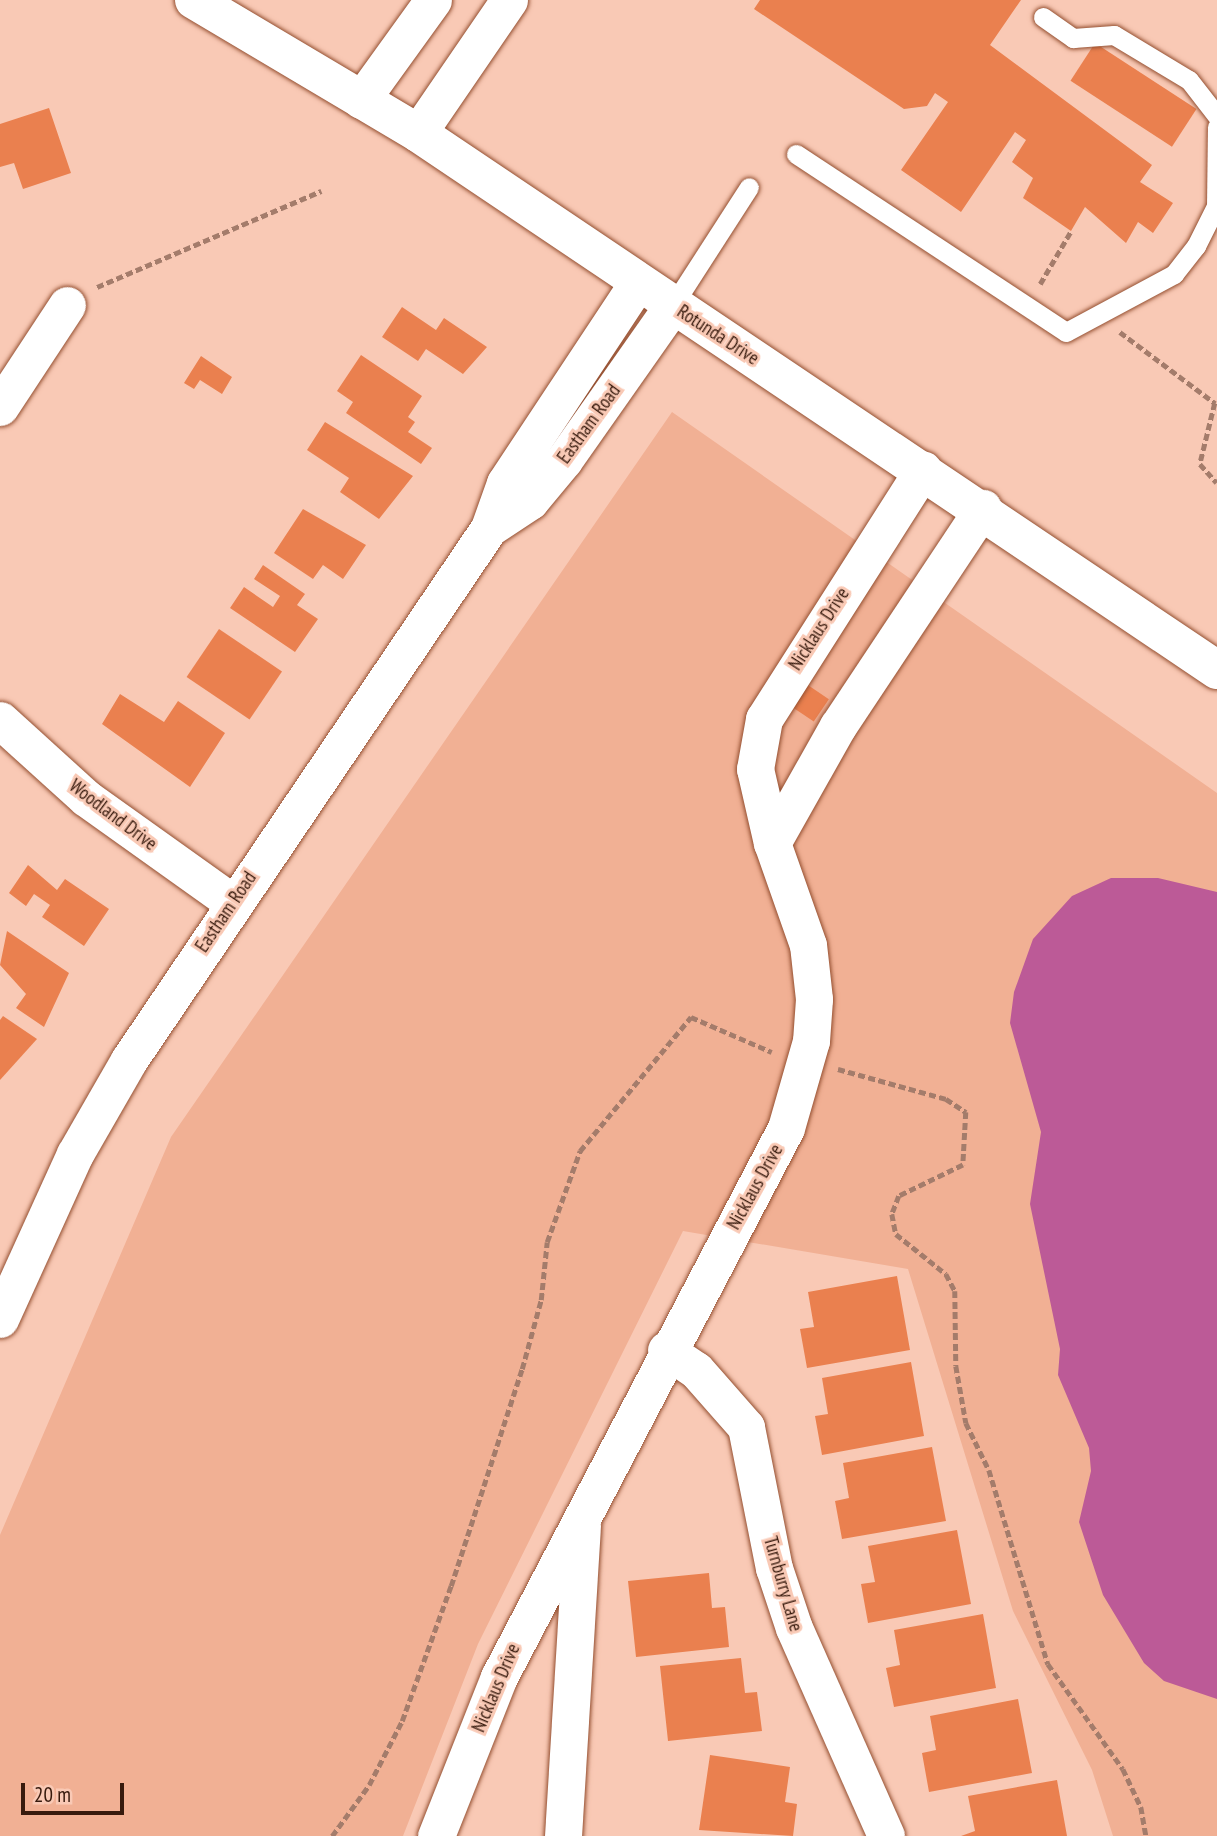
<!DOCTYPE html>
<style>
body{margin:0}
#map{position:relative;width:1217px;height:1836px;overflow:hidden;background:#f9c9b5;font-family:"PT Sans Narrow",sans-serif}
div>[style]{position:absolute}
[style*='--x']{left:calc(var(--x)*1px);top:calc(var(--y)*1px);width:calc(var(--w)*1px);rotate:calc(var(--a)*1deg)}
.green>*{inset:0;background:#f1b094}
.water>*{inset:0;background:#bc5a97}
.building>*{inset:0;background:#ea804f;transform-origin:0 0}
.path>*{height:4.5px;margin-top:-2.25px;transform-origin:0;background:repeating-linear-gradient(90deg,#a47c6b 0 7px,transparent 0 10.5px)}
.roads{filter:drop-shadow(0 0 2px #944f30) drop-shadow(0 0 2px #944f30)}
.lane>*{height:19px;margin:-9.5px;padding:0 9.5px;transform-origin:9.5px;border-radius:9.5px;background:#fff}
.street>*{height:37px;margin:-18.5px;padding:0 18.5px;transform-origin:18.5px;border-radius:18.5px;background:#fff}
.secondary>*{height:38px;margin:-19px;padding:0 19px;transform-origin:19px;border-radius:19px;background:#fff}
span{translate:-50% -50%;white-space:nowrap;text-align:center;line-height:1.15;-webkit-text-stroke:6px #f9c9b5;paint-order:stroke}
.street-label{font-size:19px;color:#371a0d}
.scale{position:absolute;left:21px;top:1783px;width:103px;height:32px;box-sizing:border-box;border:4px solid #371a0d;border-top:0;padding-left:9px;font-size:21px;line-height:24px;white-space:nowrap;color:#371a0d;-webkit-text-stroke:5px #f9c9b5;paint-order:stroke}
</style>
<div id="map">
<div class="green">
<i style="clip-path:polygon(672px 412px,1217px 793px,1217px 1836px,1113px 1836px,1092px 1770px,1013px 1611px,908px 1269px,683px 1231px,478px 1644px,403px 1836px,0 1836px,0 1535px,171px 1137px)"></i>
</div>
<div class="water">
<i style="clip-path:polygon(1111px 878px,1158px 878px,1217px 892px,1217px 1699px,1164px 1681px,1144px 1663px,1103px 1595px,1079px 1522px,1091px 1471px,1089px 1448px,1058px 1375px,1060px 1349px,1030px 1204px,1041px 1132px,1010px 1023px,1014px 992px,1033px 939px,1072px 896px)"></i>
</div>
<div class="building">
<i style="clip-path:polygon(760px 0,1021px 0,990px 45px,1152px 165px,1140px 182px,1173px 203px,1153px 233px,1138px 222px,1126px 243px,1085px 207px,1071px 231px,1023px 198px,1033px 178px,1012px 162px,1026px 140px,1015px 132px,961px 212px,901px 170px,948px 102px,935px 93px,927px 106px,904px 109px,754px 9px)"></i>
<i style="left:1095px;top:43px;width:121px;height:45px;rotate:33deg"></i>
<i style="clip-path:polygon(49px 108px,71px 173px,23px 189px,14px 163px,0 167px,0 124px)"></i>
<i style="clip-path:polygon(402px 307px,436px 330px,444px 318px,487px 347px,463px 374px,426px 349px,418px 361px,382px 337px)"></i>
<i style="clip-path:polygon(361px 355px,422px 396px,408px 417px,415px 422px,408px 432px,432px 448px,421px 464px,346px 413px,353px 402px,337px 391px)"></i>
<i style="clip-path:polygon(201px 356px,232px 377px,222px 394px,200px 380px,194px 389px,184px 383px)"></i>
<i style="clip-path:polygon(325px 422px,413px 476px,379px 519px,340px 492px,349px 478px,307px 450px)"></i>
<i style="clip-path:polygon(303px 509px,366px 545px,343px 579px,323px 565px,313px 579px,274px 553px)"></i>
<i style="clip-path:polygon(263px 565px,305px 594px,297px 605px,318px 619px,295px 652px,230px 608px,244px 587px,273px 607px,280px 596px,254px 579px)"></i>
<i style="left:219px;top:629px;width:76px;height:58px;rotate:34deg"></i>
<i style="left:799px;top:679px;width:36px;height:27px;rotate:34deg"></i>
<i style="clip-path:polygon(120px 694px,164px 722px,178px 701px,225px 733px,190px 787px,102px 724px)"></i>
<i style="clip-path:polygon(28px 865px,57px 890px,65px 879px,109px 909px,84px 946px,42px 917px,50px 905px,34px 894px,26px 906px,9px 893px)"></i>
<i style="clip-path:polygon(7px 931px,69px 973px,44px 1027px,16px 1008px,26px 994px,0 965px)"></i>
<i style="clip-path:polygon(3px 1016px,37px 1039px,0 1080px,0 1020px)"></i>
<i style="clip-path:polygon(897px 1276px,910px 1350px,807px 1368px,800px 1329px,814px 1327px,808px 1292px)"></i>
<i style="clip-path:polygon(911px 1362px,924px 1436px,822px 1455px,815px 1416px,828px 1414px,822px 1378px)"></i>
<i style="clip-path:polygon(932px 1447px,946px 1521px,842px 1539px,835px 1501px,849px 1498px,843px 1463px)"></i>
<i style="clip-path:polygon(957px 1530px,971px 1604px,868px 1623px,861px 1584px,875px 1582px,868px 1546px)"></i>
<i style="clip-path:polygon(709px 1573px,712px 1608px,725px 1607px,729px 1647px,636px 1657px,628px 1581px)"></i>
<i style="clip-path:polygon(983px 1614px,996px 1688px,894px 1707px,886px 1668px,900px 1665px,894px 1630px)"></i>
<i style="clip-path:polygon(741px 1658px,745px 1693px,757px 1692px,762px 1731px,668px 1741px,660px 1666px)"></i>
<i style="clip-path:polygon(1018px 1699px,1032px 1773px,929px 1792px,922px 1753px,936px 1750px,930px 1716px)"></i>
<i style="clip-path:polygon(710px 1755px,790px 1767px,785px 1802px,797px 1804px,793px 1836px,699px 1830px)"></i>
<i style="clip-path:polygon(1057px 1780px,1067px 1836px,961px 1836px,975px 1831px,968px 1796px)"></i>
</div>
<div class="path">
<i style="--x:1040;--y:284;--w:61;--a:-59.7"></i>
<i style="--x:97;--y:287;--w:244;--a:-23.2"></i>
<i style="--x:1120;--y:332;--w:119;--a:36.8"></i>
<i style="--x:1215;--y:403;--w:63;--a:103.8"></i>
<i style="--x:1200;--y:464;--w:25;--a:48"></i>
<i style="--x:838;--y:1069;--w:112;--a:15.5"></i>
<i style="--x:946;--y:1099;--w:24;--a:33"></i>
<i style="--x:966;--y:1112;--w:53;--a:93.2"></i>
<i style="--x:963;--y:1165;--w:71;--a:154.2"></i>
<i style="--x:899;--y:1196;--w:19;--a:111"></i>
<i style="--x:892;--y:1214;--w:20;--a:79"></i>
<i style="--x:896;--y:1234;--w:64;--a:38.7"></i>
<i style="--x:946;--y:1274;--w:19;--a:62"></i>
<i style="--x:955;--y:1291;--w:75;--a:89.2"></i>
<i style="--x:956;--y:1366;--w:58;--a:80"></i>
<i style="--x:966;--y:1423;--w:52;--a:63.9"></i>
<i style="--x:989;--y:1470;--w:203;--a:73.1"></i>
<i style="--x:1048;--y:1664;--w:129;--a:54.5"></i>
<i style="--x:1123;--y:1769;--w:42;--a:64.7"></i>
<i style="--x:1141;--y:1807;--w:29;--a:80"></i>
<i style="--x:332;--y:1836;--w:63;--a:-54"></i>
<i style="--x:369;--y:1785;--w:72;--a:-62.7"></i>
<i style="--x:402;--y:1721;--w:144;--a:-70.1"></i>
<i style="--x:451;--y:1586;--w:228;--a:-71.9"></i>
<i style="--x:522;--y:1369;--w:72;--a:-74.6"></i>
<i style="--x:541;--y:1300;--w:58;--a:-84.1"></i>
<i style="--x:547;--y:1242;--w:97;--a:-70.1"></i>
<i style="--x:580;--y:1151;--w:174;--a:-50.4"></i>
<i style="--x:691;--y:1017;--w:88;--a:23.4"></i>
</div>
<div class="roads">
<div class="lane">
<i style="--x:1043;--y:17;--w:37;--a:35"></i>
<i style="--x:1073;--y:38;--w:41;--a:-4.2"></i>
<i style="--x:1114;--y:35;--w:87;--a:31"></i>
<i style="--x:1189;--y:80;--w:46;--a:52.1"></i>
<i style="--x:796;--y:154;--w:323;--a:33.4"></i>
<i style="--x:1066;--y:332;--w:123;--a:-28.2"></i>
<i style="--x:1174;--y:274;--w:36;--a:-52"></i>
<i style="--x:1196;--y:246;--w:45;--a:-63.4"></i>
<i style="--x:1216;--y:206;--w:79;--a:-89.3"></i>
<i style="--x:673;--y:305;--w:140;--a:-57.2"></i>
</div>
<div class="street">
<i style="--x:361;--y:100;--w:123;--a:-54.2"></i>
<i style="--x:418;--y:133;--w:161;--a:-55.6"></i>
<i style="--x:0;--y:407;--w:122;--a:-56.7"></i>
<i style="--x:489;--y:528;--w:49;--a:-33.4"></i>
<i style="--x:530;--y:501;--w:53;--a:-50.3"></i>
<i style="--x:564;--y:460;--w:189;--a:-54.9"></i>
<i style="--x:0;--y:720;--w:116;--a:42.2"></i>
<i style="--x:86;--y:798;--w:179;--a:35.5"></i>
<i style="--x:772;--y:843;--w:134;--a:-60.6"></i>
<i style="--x:838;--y:726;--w:262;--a:-56.4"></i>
<i style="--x:0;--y:1319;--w:181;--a:-65.6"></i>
<i style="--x:75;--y:1154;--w:108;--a:-60.1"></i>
<i style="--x:129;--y:1060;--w:642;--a:-55.91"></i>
<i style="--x:489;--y:528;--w:48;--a:-70.4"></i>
<i style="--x:505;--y:483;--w:241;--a:-56.5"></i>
<i style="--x:666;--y:1350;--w:36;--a:34"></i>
<i style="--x:696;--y:1370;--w:76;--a:48.7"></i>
<i style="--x:746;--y:1427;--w:144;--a:78.8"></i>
<i style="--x:774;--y:1568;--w:63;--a:71.6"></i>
<i style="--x:794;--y:1628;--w:227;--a:66.1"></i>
<i style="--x:436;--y:1836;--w:171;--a:-68.4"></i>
<i style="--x:499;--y:1677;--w:619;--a:-62.4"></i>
<i style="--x:786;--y:1128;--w:91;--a:-74"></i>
<i style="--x:811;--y:1041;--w:42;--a:-85.9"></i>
<i style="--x:814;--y:999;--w:54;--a:-96.3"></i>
<i style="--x:808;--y:945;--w:108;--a:-109.4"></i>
<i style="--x:772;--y:843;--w:76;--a:-102.9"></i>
<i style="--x:755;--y:769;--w:51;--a:-79.8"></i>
<i style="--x:764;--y:719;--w:296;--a:-57.5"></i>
<i style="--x:563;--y:1836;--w:312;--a:-86.5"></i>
</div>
<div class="secondary">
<i style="--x:194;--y:0;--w:261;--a:30.7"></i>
<i style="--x:418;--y:133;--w:963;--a:33.9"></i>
</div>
</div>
<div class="street-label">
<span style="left:718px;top:335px;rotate:33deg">Rotunda Drive</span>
<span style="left:589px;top:424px;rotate:-54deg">Eastham Road</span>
<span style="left:819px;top:629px;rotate:-57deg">Nicklaus Drive</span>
<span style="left:113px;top:815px;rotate:37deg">Woodland Drive</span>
<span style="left:226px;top:912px;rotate:-56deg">Eastham Road</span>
<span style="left:755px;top:1187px;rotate:-61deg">Nicklaus Drive</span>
<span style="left:783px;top:1584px;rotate:74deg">Turnburry Lane</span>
<span style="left:496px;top:1688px;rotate:-67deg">Nicklaus Drive</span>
</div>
<div class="scale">20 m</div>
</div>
